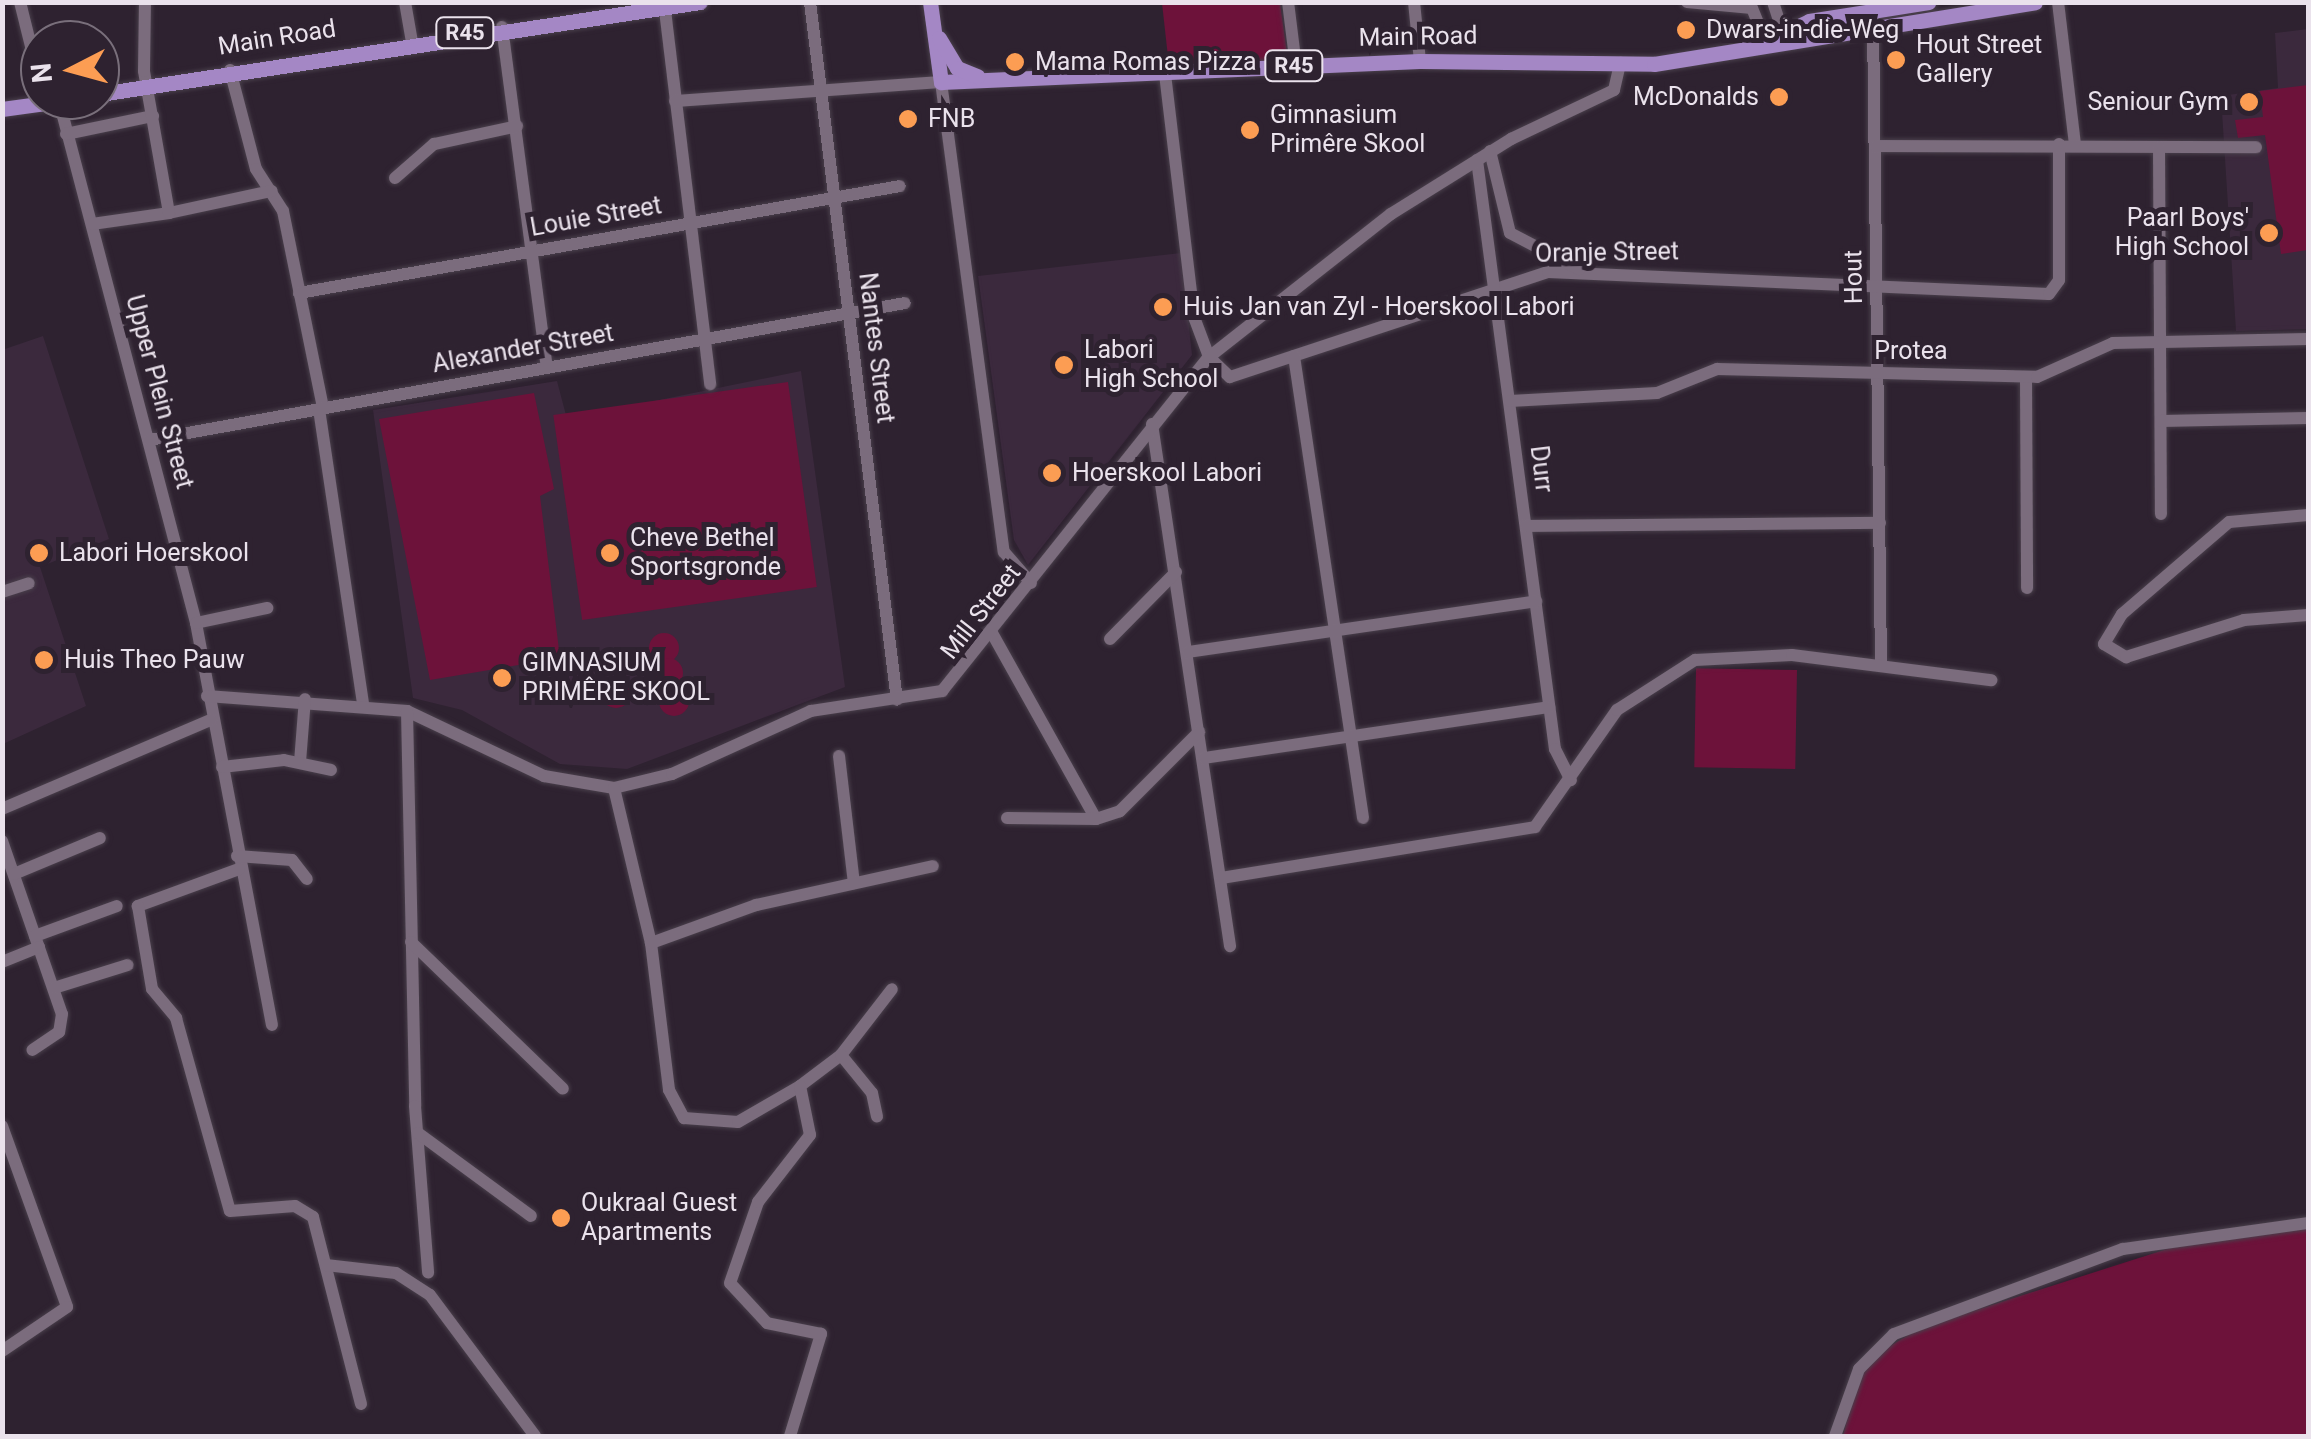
<!DOCTYPE html>
<meta charset="utf-8">
<style>
body{margin:0}
#map{position:relative;width:2311px;height:1439px;overflow:hidden;background:#2e2230;font-family:Roboto,sans-serif}
div>[style]{position:absolute}
[style*='--x']{left:calc(var(--x)*1px);top:calc(var(--y)*1px);width:calc(var(--w)*1px);rotate:calc(var(--a)*1deg)}
.built>*{inset:0;background:#3b293d}
.green>*{inset:0;background:#6d123a;transform-origin:0 0}
.round{border-radius:50%}
.roads{filter:drop-shadow(0 0 2px #493f4b) drop-shadow(0 0 2px #493f4b)}
.minor>*{height:12px;margin:-6px;padding:0 6px;transform-origin:6px;border-radius:6px;background:#7b6c7d}
.major>*{height:15px;margin:-7.5px;padding:0 7.5px;transform-origin:7.5px;border-radius:7.5px;background:#a487c5}
.dots>*{width:28px;height:28px;translate:-50% -50%;box-sizing:border-box;border:5px solid #2e2230;border-radius:50%}
span{translate:-50% -50%;white-space:nowrap;text-align:center;line-height:1.15;-webkit-text-stroke:10px #2e2230;paint-order:stroke}
.shield-label span{padding:2px 8px;background:#2e2230;border:2px solid;border-radius:8px;-webkit-text-stroke-width:0}
.shield-label{font-size:22px;color:#eae2ec;font-weight:700}
.poi-label{font-size:25px;color:#eae2ec}
.left{translate:0 -50%;text-align:left}
.right{translate:-100% -50%;text-align:right}
.street-label{font-size:25px;color:#eae2ec}
.frame{position:absolute;inset:0;border:5px solid #eae2ec;pointer-events:none}
.north{position:absolute;left:20px;top:20px;width:100px;height:100px;box-sizing:border-box;background:#2e2230;border:2px solid #796f7b;border-radius:50%;rotate:264deg;font-size:28px;font-weight:700;line-height:40px;text-align:center;color:#eae2ec}
.north::after{content:'';display:block;margin:auto;width:35px;height:45px;background:#fc9d53;clip-path:polygon(50% 0,100% 100%,50% 72%,0 100%)}
</style>
<div id="map">
<div class="built">
<i style="clip-path:polygon(2308px 29px,2308px 329px,2236px 331px,2221px 96px,2278px 88px,2275px 33px)"></i>
<i style="clip-path:polygon(1181px 253px,1192px 355px,1028px 565px,1014px 540px,978px 276px)"></i>
<i style="clip-path:polygon(43px 336px,109px 539px,40px 567px,86px 706px,3px 744px,2px 350px)"></i>
<i style="clip-path:polygon(801px 371px,845px 687px,627px 769px,560px 764px,462px 710px,413px 698px,373px 410px,557px 381px,567px 419px)"></i>
</div>
<div class="green">
<i style="clip-path:polygon(1162px 3px,1280px 3px,1288px 60px,1169px 66px)"></i>
<i style="clip-path:polygon(2308px 85px,2308px 250px,2281px 254px,2265px 135px,2238px 138px,2235px 120px,2263px 117px,2260px 91px)"></i>
<i style="left:788px;top:382px;width:207px;height:237px;rotate:82deg"></i>
<i style="clip-path:polygon(534px 393px,554px 489px,540px 496px,560px 658px,430px 680px,379px 419px)"></i>
<i class="round" style="left:649px;top:633px;width:30px;height:30px"></i>
<i class="round" style="left:653px;top:658px;width:30px;height:30px"></i>
<i style="left:1797px;top:670px;width:99px;height:101px;rotate:91deg"></i>
<i class="round" style="left:601px;top:678px;width:30px;height:30px"></i>
<i class="round" style="left:659px;top:686px;width:30px;height:30px"></i>
<i style="clip-path:polygon(2308px 1224px,2308px 1436px,1843px 1436px,1862px 1363px,1920px 1328px,2189px 1242px)"></i>
</div>
<div class="roads">
<div class="minor">
<i style="--x:20;--y:2;--w:83;--a:76.1"></i>
<i style="--x:405;--y:2;--w:41;--a:80.1"></i>
<i style="--x:664;--y:2;--w:385;--a:83.1"></i>
<i style="--x:810;--y:2;--w:703;--a:82.9"></i>
<i style="--x:1288;--y:2;--w:64;--a:82.9"></i>
<i style="--x:1414;--y:2;--w:59;--a:84.2"></i>
<i style="--x:1687;--y:2;--w:65;--a:5.3"></i>
<i style="--x:1752;--y:8;--w:35;--a:68"></i>
<i style="--x:1773;--y:2;--w:40;--a:72"></i>
<i style="--x:2058;--y:2;--w:144;--a:83.2"></i>
<i style="--x:1873;--y:21;--w:642;--a:89.29"></i>
<i style="--x:502;--y:27;--w:343;--a:82.5"></i>
<i style="--x:230;--y:70;--w:102;--a:75.3"></i>
<i style="--x:256;--y:169;--w:50;--a:57.3"></i>
<i style="--x:283;--y:211;--w:201;--a:78.5"></i>
<i style="--x:1165;--y:74;--w:245;--a:83.2"></i>
<i style="--x:1194;--y:317;--w:43;--a:69.4"></i>
<i style="--x:1209;--y:357;--w:29;--a:44"></i>
<i style="--x:1230;--y:377;--w:335;--a:-18.3"></i>
<i style="--x:1548;--y:272;--w:501;--a:2.51"></i>
<i style="--x:2049;--y:294;--w:17;--a:-54"></i>
<i style="--x:2059;--y:280;--w:136;--a:-90"></i>
<i style="--x:59;--y:101;--w:540;--a:75.29"></i>
<i style="--x:196;--y:623;--w:409;--a:79.3"></i>
<i style="--x:675;--y:101;--w:267;--a:-4.1"></i>
<i style="--x:941;--y:82;--w:474;--a:82.4"></i>
<i style="--x:1004;--y:552;--w:41;--a:48.9"></i>
<i style="--x:66;--y:134;--w:89;--a:-11.7"></i>
<i style="--x:1876;--y:146;--w:380;--a:0.2"></i>
<i style="--x:2159;--y:147;--w:367;--a:89.7"></i>
<i style="--x:1490;--y:151;--w:84;--a:76.3"></i>
<i style="--x:1510;--y:233;--w:78;--a:27.6"></i>
<i style="--x:1477;--y:160;--w:594;--a:82.46"></i>
<i style="--x:1555;--y:749;--w:35;--a:63"></i>
<i style="--x:395;--y:178;--w:52;--a:-41.1"></i>
<i style="--x:434;--y:144;--w:85;--a:-12.2"></i>
<i style="--x:169;--y:213;--w:105;--a:-12.1"></i>
<i style="--x:92;--y:224;--w:78;--a:-8.1"></i>
<i style="--x:169;--y:213;--w:144;--a:-100"></i>
<i style="--x:144;--y:71;--w:69;--a:-89.2"></i>
<i style="--x:299;--y:293;--w:610;--a:-10.09"></i>
<i style="--x:1294;--y:356;--w:467;--a:81.5"></i>
<i style="--x:2026;--y:378;--w:210;--a:89.7"></i>
<i style="--x:1510;--y:401;--w:147;--a:-3.1"></i>
<i style="--x:1657;--y:393;--w:65;--a:-21.8"></i>
<i style="--x:1717;--y:369;--w:320;--a:1.4"></i>
<i style="--x:2037;--y:377;--w:83;--a:-24.1"></i>
<i style="--x:2113;--y:343;--w:195;--a:-1.2"></i>
<i style="--x:319;--y:409;--w:299;--a:81.5"></i>
<i style="--x:2161;--y:421;--w:147;--a:-1.2"></i>
<i style="--x:1152;--y:424;--w:528;--a:81.5"></i>
<i style="--x:149;--y:440;--w:768;--a:-10.27"></i>
<i style="--x:2308;--y:515;--w:79;--a:174.9"></i>
<i style="--x:2229;--y:522;--w:141;--a:139.3"></i>
<i style="--x:2122;--y:614;--w:35;--a:121"></i>
<i style="--x:2104;--y:644;--w:26;--a:31"></i>
<i style="--x:2126;--y:657;--w:124;--a:-17.4"></i>
<i style="--x:2244;--y:620;--w:64;--a:-4.5"></i>
<i style="--x:1526;--y:526;--w:354;--a:-0.5"></i>
<i style="--x:2;--y:592;--w:28;--a:-18"></i>
<i style="--x:196;--y:623;--w:73;--a:-11.9"></i>
<i style="--x:992;--y:633;--w:213;--a:60.8"></i>
<i style="--x:1096;--y:819;--w:25;--a:-18"></i>
<i style="--x:1120;--y:811;--w:112;--a:-45"></i>
<i style="--x:1110;--y:639;--w:94;--a:-45.4"></i>
<i style="--x:1188;--y:652;--w:352;--a:-8.3"></i>
<i style="--x:207;--y:696;--w:201;--a:4.3"></i>
<i style="--x:407;--y:711;--w:152;--a:25.4"></i>
<i style="--x:544;--y:776;--w:71;--a:9.7"></i>
<i style="--x:614;--y:788;--w:60;--a:-13.6"></i>
<i style="--x:672;--y:774;--w:153;--a:-24.4"></i>
<i style="--x:811;--y:711;--w:133;--a:-8.7"></i>
<i style="--x:942;--y:691;--w:428;--a:-51.4"></i>
<i style="--x:1209;--y:357;--w:231;--a:-38.2"></i>
<i style="--x:1391;--y:214;--w:142;--a:-32"></i>
<i style="--x:1511;--y:139;--w:114;--a:-25.4"></i>
<i style="--x:1614;--y:90;--w:28;--a:-77"></i>
<i style="--x:407;--y:711;--w:395;--a:88.8"></i>
<i style="--x:415;--y:1106;--w:167;--a:85.5"></i>
<i style="--x:839;--y:756;--w:128;--a:83.3"></i>
<i style="--x:1204;--y:758;--w:349;--a:-8.4"></i>
<i style="--x:300;--y:762;--w:63;--a:-85.5"></i>
<i style="--x:222;--y:767;--w:62;--a:-6.4"></i>
<i style="--x:284;--y:760;--w:48;--a:12"></i>
<i style="--x:614;--y:788;--w:159;--a:76.6"></i>
<i style="--x:651;--y:943;--w:148;--a:83"></i>
<i style="--x:669;--y:1090;--w:32;--a:62"></i>
<i style="--x:684;--y:1118;--w:54;--a:4.2"></i>
<i style="--x:738;--y:1122;--w:72;--a:-30.1"></i>
<i style="--x:800;--y:1086;--w:51;--a:-37.1"></i>
<i style="--x:841;--y:1055;--w:83;--a:-52.3"></i>
<i style="--x:2;--y:809;--w:227;--a:-23.1"></i>
<i style="--x:1007;--y:818;--w:89;--a:0.6"></i>
<i style="--x:2;--y:841;--w:183;--a:70.9"></i>
<i style="--x:62;--y:1014;--w:18;--a:99"></i>
<i style="--x:59;--y:1032;--w:32;--a:146"></i>
<i style="--x:237;--y:856;--w:55;--a:4.2"></i>
<i style="--x:292;--y:860;--w:24;--a:52"></i>
<i style="--x:239;--y:869;--w:108;--a:159.9"></i>
<i style="--x:138;--y:906;--w:84;--a:80.4"></i>
<i style="--x:152;--y:989;--w:38;--a:50"></i>
<i style="--x:176;--y:1018;--w:200;--a:74.4"></i>
<i style="--x:230;--y:1211;--w:65;--a:-4.4"></i>
<i style="--x:295;--y:1206;--w:21;--a:31"></i>
<i style="--x:313;--y:1217;--w:193;--a:75.6"></i>
<i style="--x:14;--y:874;--w:93;--a:-22.7"></i>
<i style="--x:1221;--y:878;--w:318;--a:-9.2"></i>
<i style="--x:1535;--y:827;--w:143;--a:-55"></i>
<i style="--x:1617;--y:710;--w:93;--a:-32.7"></i>
<i style="--x:1695;--y:660;--w:97;--a:-3"></i>
<i style="--x:1792;--y:655;--w:201;--a:7.2"></i>
<i style="--x:35;--y:936;--w:87;--a:-20.1"></i>
<i style="--x:411;--y:942;--w:211;--a:44"></i>
<i style="--x:651;--y:943;--w:112;--a:-19.9"></i>
<i style="--x:756;--y:905;--w:181;--a:-12.4"></i>
<i style="--x:2;--y:962;--w:40;--a:-22"></i>
<i style="--x:54;--y:988;--w:77;--a:-17.3"></i>
<i style="--x:841;--y:1055;--w:49;--a:50.8"></i>
<i style="--x:872;--y:1093;--w:24;--a:78"></i>
<i style="--x:2;--y:1126;--w:192;--a:70.2"></i>
<i style="--x:67;--y:1307;--w:78;--a:145.9"></i>
<i style="--x:418;--y:1133;--w:140;--a:36.3"></i>
<i style="--x:326;--y:1265;--w:70;--a:6.5"></i>
<i style="--x:396;--y:1273;--w:40;--a:32.9"></i>
<i style="--x:430;--y:1295;--w:176;--a:53.3"></i>
<i style="--x:790;--y:1436;--w:107;--a:-73.1"></i>
<i style="--x:821;--y:1334;--w:55;--a:-168.5"></i>
<i style="--x:767;--y:1323;--w:54;--a:-132.8"></i>
<i style="--x:730;--y:1283;--w:86;--a:-70.9"></i>
<i style="--x:758;--y:1202;--w:85;--a:-52.2"></i>
<i style="--x:810;--y:1135;--w:50;--a:-101.5"></i>
<i style="--x:1835;--y:1436;--w:71;--a:-70.3"></i>
<i style="--x:1859;--y:1369;--w:49;--a:-45"></i>
<i style="--x:1894;--y:1334;--w:244;--a:-20.4"></i>
<i style="--x:2123;--y:1249;--w:187;--a:-8"></i>
</div>
<div class="major">
<i style="--x:930;--y:2;--w:81;--a:82.2"></i>
<i style="--x:941;--y:82;--w:479;--a:-2.5"></i>
<i style="--x:1420;--y:61;--w:234;--a:0.7"></i>
<i style="--x:1654;--y:64;--w:386;--a:-9.2"></i>
<i style="--x:939;--y:38;--w:35;--a:59"></i>
<i style="--x:957;--y:68;--w:22;--a:22"></i>
<i style="--x:1773;--y:38;--w:40;--a:-25"></i>
<i style="--x:1809;--y:21;--w:121;--a:-9"></i>
<i style="--x:100;--y:94;--w:607;--a:-8.72"></i>
<i style="--x:2;--y:109;--w:67;--a:-7.8"></i>
</div>
</div>
<div class="dots">
<i style="left:1686px;top:30px;background:#fc9d53"></i>
<i style="left:1896px;top:60px;background:#fc9d53"></i>
<i style="left:1015px;top:62px;background:#fc9d53"></i>
<i style="left:1779px;top:97px;background:#fc9d53"></i>
<i style="left:2249px;top:102px;background:#fc9d53"></i>
<i style="left:908px;top:119px;background:#fc9d53"></i>
<i style="left:1250px;top:130px;background:#fc9d53"></i>
<i style="left:2269px;top:233px;background:#fc9d53"></i>
<i style="left:1163px;top:307px;background:#fc9d53"></i>
<i style="left:1064px;top:365px;background:#fc9d53"></i>
<i style="left:1052px;top:473px;background:#fc9d53"></i>
<i style="left:39px;top:553px;background:#fc9d53"></i>
<i style="left:610px;top:553px;background:#fc9d53"></i>
<i style="left:44px;top:660px;background:#fc9d53"></i>
<i style="left:502px;top:678px;background:#fc9d53"></i>
<i style="left:561px;top:1218px;background:#fc9d53"></i>
</div>
<div class="shield-label">
<span style="left:465px;top:33px">R45</span>
<span style="left:1294px;top:66px">R45</span>
</div>
<div class="poi-label">
<span class="left" style="left:1706px;top:30px">Dwars-in-die-Weg</span>
<span class="left" style="left:1916px;top:60px">Hout Street<br>Gallery</span>
<span class="left" style="left:1035px;top:62px">Mama Romas Pizza</span>
<span class="right" style="left:1759px;top:97px">McDonalds</span>
<span class="right" style="left:2229px;top:102px">Seniour Gym</span>
<span class="left" style="left:1270px;top:130px">Gimnasium<br>Primêre Skool</span>
<span class="left" style="left:928px;top:119px">FNB</span>
<span class="right" style="left:2249px;top:233px">Paarl Boys'<br>High School</span>
<span class="left" style="left:1183px;top:307px">Huis Jan van Zyl - Hoerskool Labori</span>
<span class="left" style="left:1084px;top:365px">Labori<br>High School</span>
<span class="left" style="left:1072px;top:473px">Hoerskool Labori</span>
<span class="left" style="left:630px;top:553px">Cheve Bethel<br>Sportsgronde</span>
<span class="left" style="left:59px;top:553px">Labori Hoerskool</span>
<span class="left" style="left:64px;top:660px">Huis Theo Pauw</span>
<span class="left" style="left:522px;top:678px">GIMNASIUM<br>PRIMÊRE SKOOL</span>
<span class="left" style="left:581px;top:1218px">Oukraal Guest<br>Apartments</span>
</div>
<div class="street-label">
<span style="left:1418px;top:37px;rotate:-1deg">Main Road</span>
<span style="left:277px;top:38px;rotate:-9deg">Main Road</span>
<span style="left:596px;top:217px;rotate:-10deg">Louie Street</span>
<span style="left:1607px;top:253px;rotate:-1deg">Oranje Street</span>
<span style="left:1854px;top:277px;rotate:-91deg">Hout</span>
<span style="left:876px;top:348px;rotate:83deg">Nantes Street</span>
<span style="left:523px;top:349px;rotate:-10deg">Alexander Street</span>
<span style="left:1911px;top:351px">Protea</span>
<span style="left:159px;top:392px;rotate:75deg">Upper Plein Street</span>
<span style="left:1541px;top:469px;rotate:83deg">Durr</span>
<span style="left:981px;top:612px;rotate:-52deg">Mill Street</span>
</div>
<div class="frame"></div>
<div class="north">N</div>
</div>
